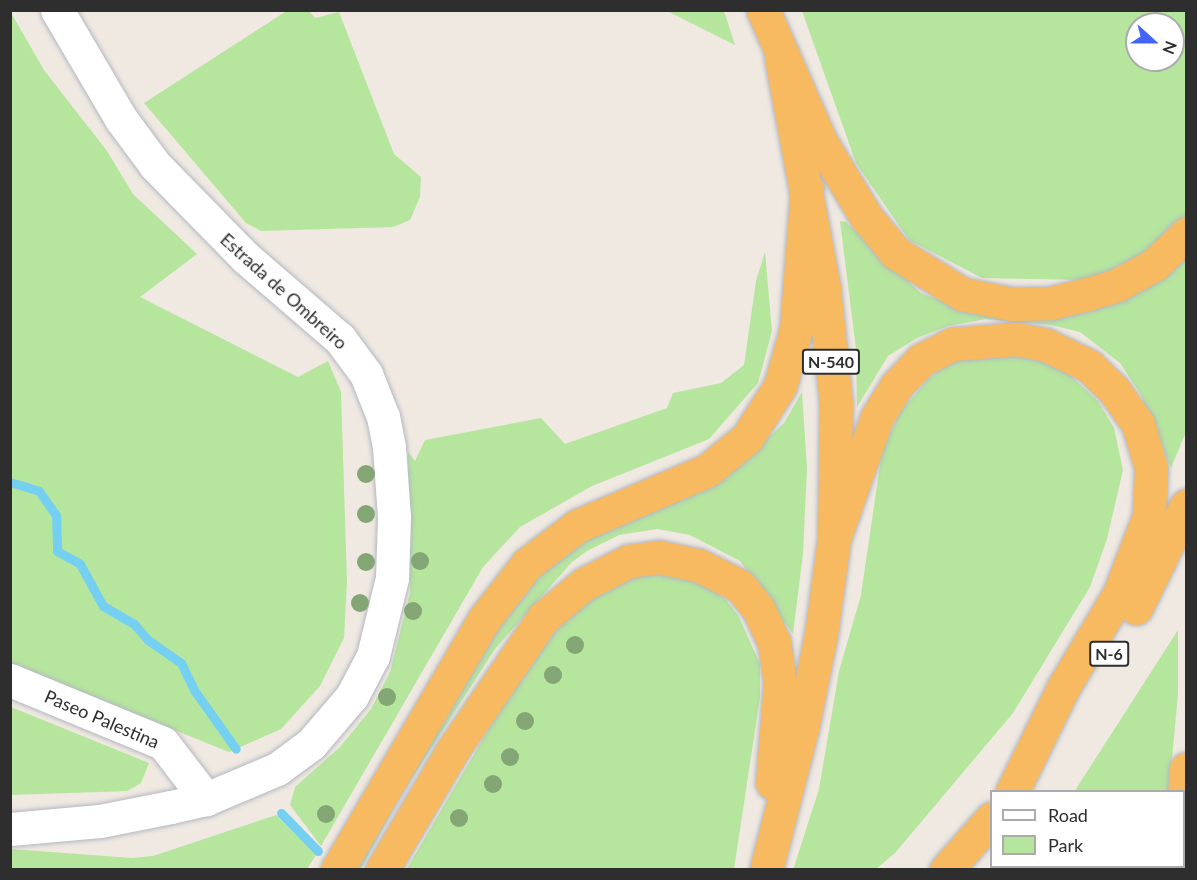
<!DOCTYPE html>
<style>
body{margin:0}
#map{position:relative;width:1197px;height:880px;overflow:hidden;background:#efe9e1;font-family:Lato,sans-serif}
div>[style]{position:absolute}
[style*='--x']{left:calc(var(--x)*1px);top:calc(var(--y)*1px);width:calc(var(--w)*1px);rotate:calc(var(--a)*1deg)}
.green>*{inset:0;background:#b6e59e}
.stream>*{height:9px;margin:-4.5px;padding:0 4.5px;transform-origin:4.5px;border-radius:4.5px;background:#75cff0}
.roads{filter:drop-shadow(0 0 2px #b4b7c1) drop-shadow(0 0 2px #b4b7c1)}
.minor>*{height:33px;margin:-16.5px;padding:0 16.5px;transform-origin:16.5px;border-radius:16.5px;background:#fff}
.tertiary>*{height:33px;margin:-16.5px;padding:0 16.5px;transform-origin:16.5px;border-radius:16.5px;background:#fff}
.trunk>*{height:33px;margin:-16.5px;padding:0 16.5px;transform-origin:16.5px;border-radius:16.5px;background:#f8ba60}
.trees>*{width:18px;height:18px;margin:-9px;border-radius:50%;background:#84a574}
span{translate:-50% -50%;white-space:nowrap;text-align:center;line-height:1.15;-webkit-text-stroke:6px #fff;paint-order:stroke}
.shield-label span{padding:2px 4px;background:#fff;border:2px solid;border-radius:4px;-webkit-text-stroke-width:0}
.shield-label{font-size:16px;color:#2e2e2e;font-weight:700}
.street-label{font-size:18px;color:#2e2e2e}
.frame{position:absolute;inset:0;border:12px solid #2e2e2e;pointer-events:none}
.legend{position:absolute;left:990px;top:790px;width:195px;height:78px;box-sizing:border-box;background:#fff;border:2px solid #ababab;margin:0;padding:8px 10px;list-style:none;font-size:18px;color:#2e2e2e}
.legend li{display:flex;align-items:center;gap:12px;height:30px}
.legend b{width:30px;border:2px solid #ababab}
.north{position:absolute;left:1125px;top:12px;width:60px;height:60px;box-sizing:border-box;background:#fff;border:2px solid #ababab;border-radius:50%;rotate:111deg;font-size:16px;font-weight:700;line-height:24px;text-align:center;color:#2e2e2e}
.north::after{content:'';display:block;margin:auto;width:21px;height:27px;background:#4264fb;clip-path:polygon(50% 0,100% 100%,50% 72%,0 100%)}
</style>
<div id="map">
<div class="green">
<i style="clip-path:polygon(288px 10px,309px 11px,315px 18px,339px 12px,394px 154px,421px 177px,420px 197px,410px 220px,393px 227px,261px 231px,246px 223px,144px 103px)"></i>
<i style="clip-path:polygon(10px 11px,44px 70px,107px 151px,133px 194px,197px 254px,140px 297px,298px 377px,328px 361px,341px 392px,347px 582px,344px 638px,320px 686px,281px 729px,229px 752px,11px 664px)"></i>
<i style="clip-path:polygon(667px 11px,724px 11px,735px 45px)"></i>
<i style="clip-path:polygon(evenodd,802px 11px,1186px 11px,1186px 225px,1171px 245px,1088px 280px,982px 278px,909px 240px,856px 163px,802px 11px,1137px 24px,1173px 24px,1173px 60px,1137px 60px,1137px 24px)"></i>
<i style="clip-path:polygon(840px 221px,846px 222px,921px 293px,957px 306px,1070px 315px,1091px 311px,1128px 296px,1186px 253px,1186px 432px,1171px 468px,1141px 395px,1120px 363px,1080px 332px,1051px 325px,986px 319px,948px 326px,917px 338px,888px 356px,857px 407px,856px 349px)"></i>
<i style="clip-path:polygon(765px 252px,772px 331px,758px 383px,709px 439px,592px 486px,520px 527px,483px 567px,321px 846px,290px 805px,295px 787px,340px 747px,371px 709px,390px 672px,410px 593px,408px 452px,415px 461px,425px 440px,541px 418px,565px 444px,667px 408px,673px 393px,721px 383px,744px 365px,756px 281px)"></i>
<i style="clip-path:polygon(1034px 352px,1071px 376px,1098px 401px,1114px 428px,1123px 470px,1107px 539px,1090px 587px,1013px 713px,895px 853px,876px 869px,793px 870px,819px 789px,839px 671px,861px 595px,882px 451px,900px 412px,929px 378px,964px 353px)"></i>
<i style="clip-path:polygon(802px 392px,807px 469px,803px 554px,793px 634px,740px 561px,690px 535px,657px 529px,619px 535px,587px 551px,572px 562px,495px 649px,398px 800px,361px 869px,349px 870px,502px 617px,559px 550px,623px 518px,698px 492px,734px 469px,784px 423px)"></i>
<i style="clip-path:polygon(667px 573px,708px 587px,726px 600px,738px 615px,760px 664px,760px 697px,734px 869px,406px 870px,504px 703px,560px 621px,592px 593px,638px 575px)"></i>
<i style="clip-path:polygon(1178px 630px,1178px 694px,1169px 791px,1074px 792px)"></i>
<i style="clip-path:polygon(11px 707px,149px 763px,141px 783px,127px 791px,11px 795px)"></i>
<i style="clip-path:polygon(276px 815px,316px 855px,307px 869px,11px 869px,11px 849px,132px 858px,153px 856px)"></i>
<i style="clip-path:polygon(1013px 866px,1152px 867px,1010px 870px)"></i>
</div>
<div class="stream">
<i style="--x:10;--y:482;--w:30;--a:17"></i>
<i style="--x:39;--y:491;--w:29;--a:55"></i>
<i style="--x:56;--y:515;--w:36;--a:88"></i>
<i style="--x:57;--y:551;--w:26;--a:29"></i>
<i style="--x:80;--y:564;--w:48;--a:61.3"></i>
<i style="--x:103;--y:606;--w:36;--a:30"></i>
<i style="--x:134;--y:624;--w:21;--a:49"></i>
<i style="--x:148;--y:640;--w:40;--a:34.9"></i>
<i style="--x:181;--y:663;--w:30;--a:64"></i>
<i style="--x:194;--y:690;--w:72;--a:54.6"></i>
<i style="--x:281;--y:813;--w:53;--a:45.8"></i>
</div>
<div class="roads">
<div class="minor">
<i style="--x:10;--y:680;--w:165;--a:22.4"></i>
<i style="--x:163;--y:743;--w:71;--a:52.5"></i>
</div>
<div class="tertiary">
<i style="--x:10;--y:829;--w:90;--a:-5.1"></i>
<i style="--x:100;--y:821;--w:72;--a:-11.2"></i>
<i style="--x:171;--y:807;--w:36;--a:-13"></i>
<i style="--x:206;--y:799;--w:77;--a:-22.9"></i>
<i style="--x:277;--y:769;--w:42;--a:-36.3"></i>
<i style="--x:311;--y:744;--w:63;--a:-49.5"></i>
<i style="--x:352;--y:696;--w:45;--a:-62.3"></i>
<i style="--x:373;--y:656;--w:80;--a:-76.3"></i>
<i style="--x:392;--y:578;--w:61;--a:-88.1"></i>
<i style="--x:394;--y:517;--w:70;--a:-94.1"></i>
<i style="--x:389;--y:447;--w:31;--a:-101"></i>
<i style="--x:383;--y:417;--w:46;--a:-111.6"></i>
<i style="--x:366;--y:374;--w:44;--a:-126.6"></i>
<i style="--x:340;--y:339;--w:124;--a:-139.2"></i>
<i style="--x:246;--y:258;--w:130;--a:-134.4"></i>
<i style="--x:155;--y:165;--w:57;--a:-126.5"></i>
<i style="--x:121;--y:119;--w:126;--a:-120.4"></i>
</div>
<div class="trunk">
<i style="--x:763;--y:10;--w:144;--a:66.3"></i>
<i style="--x:821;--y:142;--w:87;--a:59"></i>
<i style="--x:866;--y:217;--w:47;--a:50.2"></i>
<i style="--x:896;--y:253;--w:78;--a:31.8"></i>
<i style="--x:962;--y:294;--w:51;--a:11.3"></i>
<i style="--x:1012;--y:304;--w:39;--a:-1"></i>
<i style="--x:1051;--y:303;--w:38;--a:-14"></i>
<i style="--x:1088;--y:294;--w:30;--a:-17"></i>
<i style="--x:1117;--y:285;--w:42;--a:-28.4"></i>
<i style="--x:1154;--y:265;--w:45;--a:-44.1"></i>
<i style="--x:834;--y:539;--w:129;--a:-70.6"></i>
<i style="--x:877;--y:417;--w:38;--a:-58"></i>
<i style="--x:897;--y:385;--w:35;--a:-46"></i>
<i style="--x:921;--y:360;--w:36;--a:-27"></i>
<i style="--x:953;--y:344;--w:63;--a:-4.5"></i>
<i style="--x:1016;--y:339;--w:31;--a:11"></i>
<i style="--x:1046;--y:345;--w:48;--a:26"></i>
<i style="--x:1089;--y:366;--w:35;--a:44"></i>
<i style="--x:1114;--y:390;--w:42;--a:54.8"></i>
<i style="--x:1138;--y:424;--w:46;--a:73.5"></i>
<i style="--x:1151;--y:468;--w:48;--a:92.4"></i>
<i style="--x:1149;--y:516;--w:84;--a:111"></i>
<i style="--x:1119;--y:594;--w:109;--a:120.8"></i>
<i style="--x:1063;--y:688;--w:116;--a:116.1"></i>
<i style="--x:1136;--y:608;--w:114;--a:-63.9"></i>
<i style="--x:1184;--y:797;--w:28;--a:-86"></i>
<i style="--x:337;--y:870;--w:292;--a:-59.6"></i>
<i style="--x:485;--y:618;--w:68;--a:-52.1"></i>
<i style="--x:527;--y:564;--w:63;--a:-37.2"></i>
<i style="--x:577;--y:526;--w:142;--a:-23.1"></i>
<i style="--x:708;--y:470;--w:50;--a:-39.4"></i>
<i style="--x:747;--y:438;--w:62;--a:-57.6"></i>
<i style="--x:780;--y:386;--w:58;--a:-74.1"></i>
<i style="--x:796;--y:330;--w:142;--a:-85.6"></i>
<i style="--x:382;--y:870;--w:138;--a:-59.5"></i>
<i style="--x:452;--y:751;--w:161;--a:-55.6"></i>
<i style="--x:543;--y:618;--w:53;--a:-39.7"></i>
<i style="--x:584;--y:584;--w:51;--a:-27.1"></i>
<i style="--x:629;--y:561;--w:30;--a:-8"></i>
<i style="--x:659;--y:557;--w:40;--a:12"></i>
<i style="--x:698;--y:565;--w:47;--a:26.6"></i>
<i style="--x:740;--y:586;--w:28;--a:51"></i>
<i style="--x:758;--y:608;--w:38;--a:65"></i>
<i style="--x:774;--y:642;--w:40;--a:81.5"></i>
<i style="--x:780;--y:682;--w:101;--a:94.5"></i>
<i style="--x:766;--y:870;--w:146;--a:-75.7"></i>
<i style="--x:802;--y:729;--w:97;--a:-78.7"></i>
<i style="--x:821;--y:634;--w:96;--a:-82.2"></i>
<i style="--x:834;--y:539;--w:135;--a:-89.2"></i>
<i style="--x:836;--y:404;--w:117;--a:-95.9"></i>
<i style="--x:824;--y:288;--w:233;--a:-100.6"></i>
<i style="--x:946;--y:870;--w:69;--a:-48.5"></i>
<i style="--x:1168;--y:870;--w:4;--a:-76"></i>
</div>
</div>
<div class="trees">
<i style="left:366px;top:474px"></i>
<i style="left:366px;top:514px"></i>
<i style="left:420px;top:561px"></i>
<i style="left:366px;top:562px"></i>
<i style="left:360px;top:603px"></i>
<i style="left:413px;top:611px"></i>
<i style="left:575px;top:645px"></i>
<i style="left:553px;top:675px"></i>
<i style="left:387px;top:697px"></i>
<i style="left:525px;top:721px"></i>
<i style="left:510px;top:757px"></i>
<i style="left:493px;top:784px"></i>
<i style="left:326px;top:814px"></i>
<i style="left:459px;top:818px"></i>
</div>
<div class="shield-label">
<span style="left:831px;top:362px">N-540</span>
<span style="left:1109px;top:654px">N-6</span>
</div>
<div class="street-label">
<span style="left:284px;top:291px;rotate:42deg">Estrada de Ombreiro</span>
<span style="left:102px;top:719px;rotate:23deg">Paseo Palestina</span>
</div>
<div class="frame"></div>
<ul class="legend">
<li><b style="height:8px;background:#fff"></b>Road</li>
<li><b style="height:16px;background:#b6e59e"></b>Park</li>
</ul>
<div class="north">N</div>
</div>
